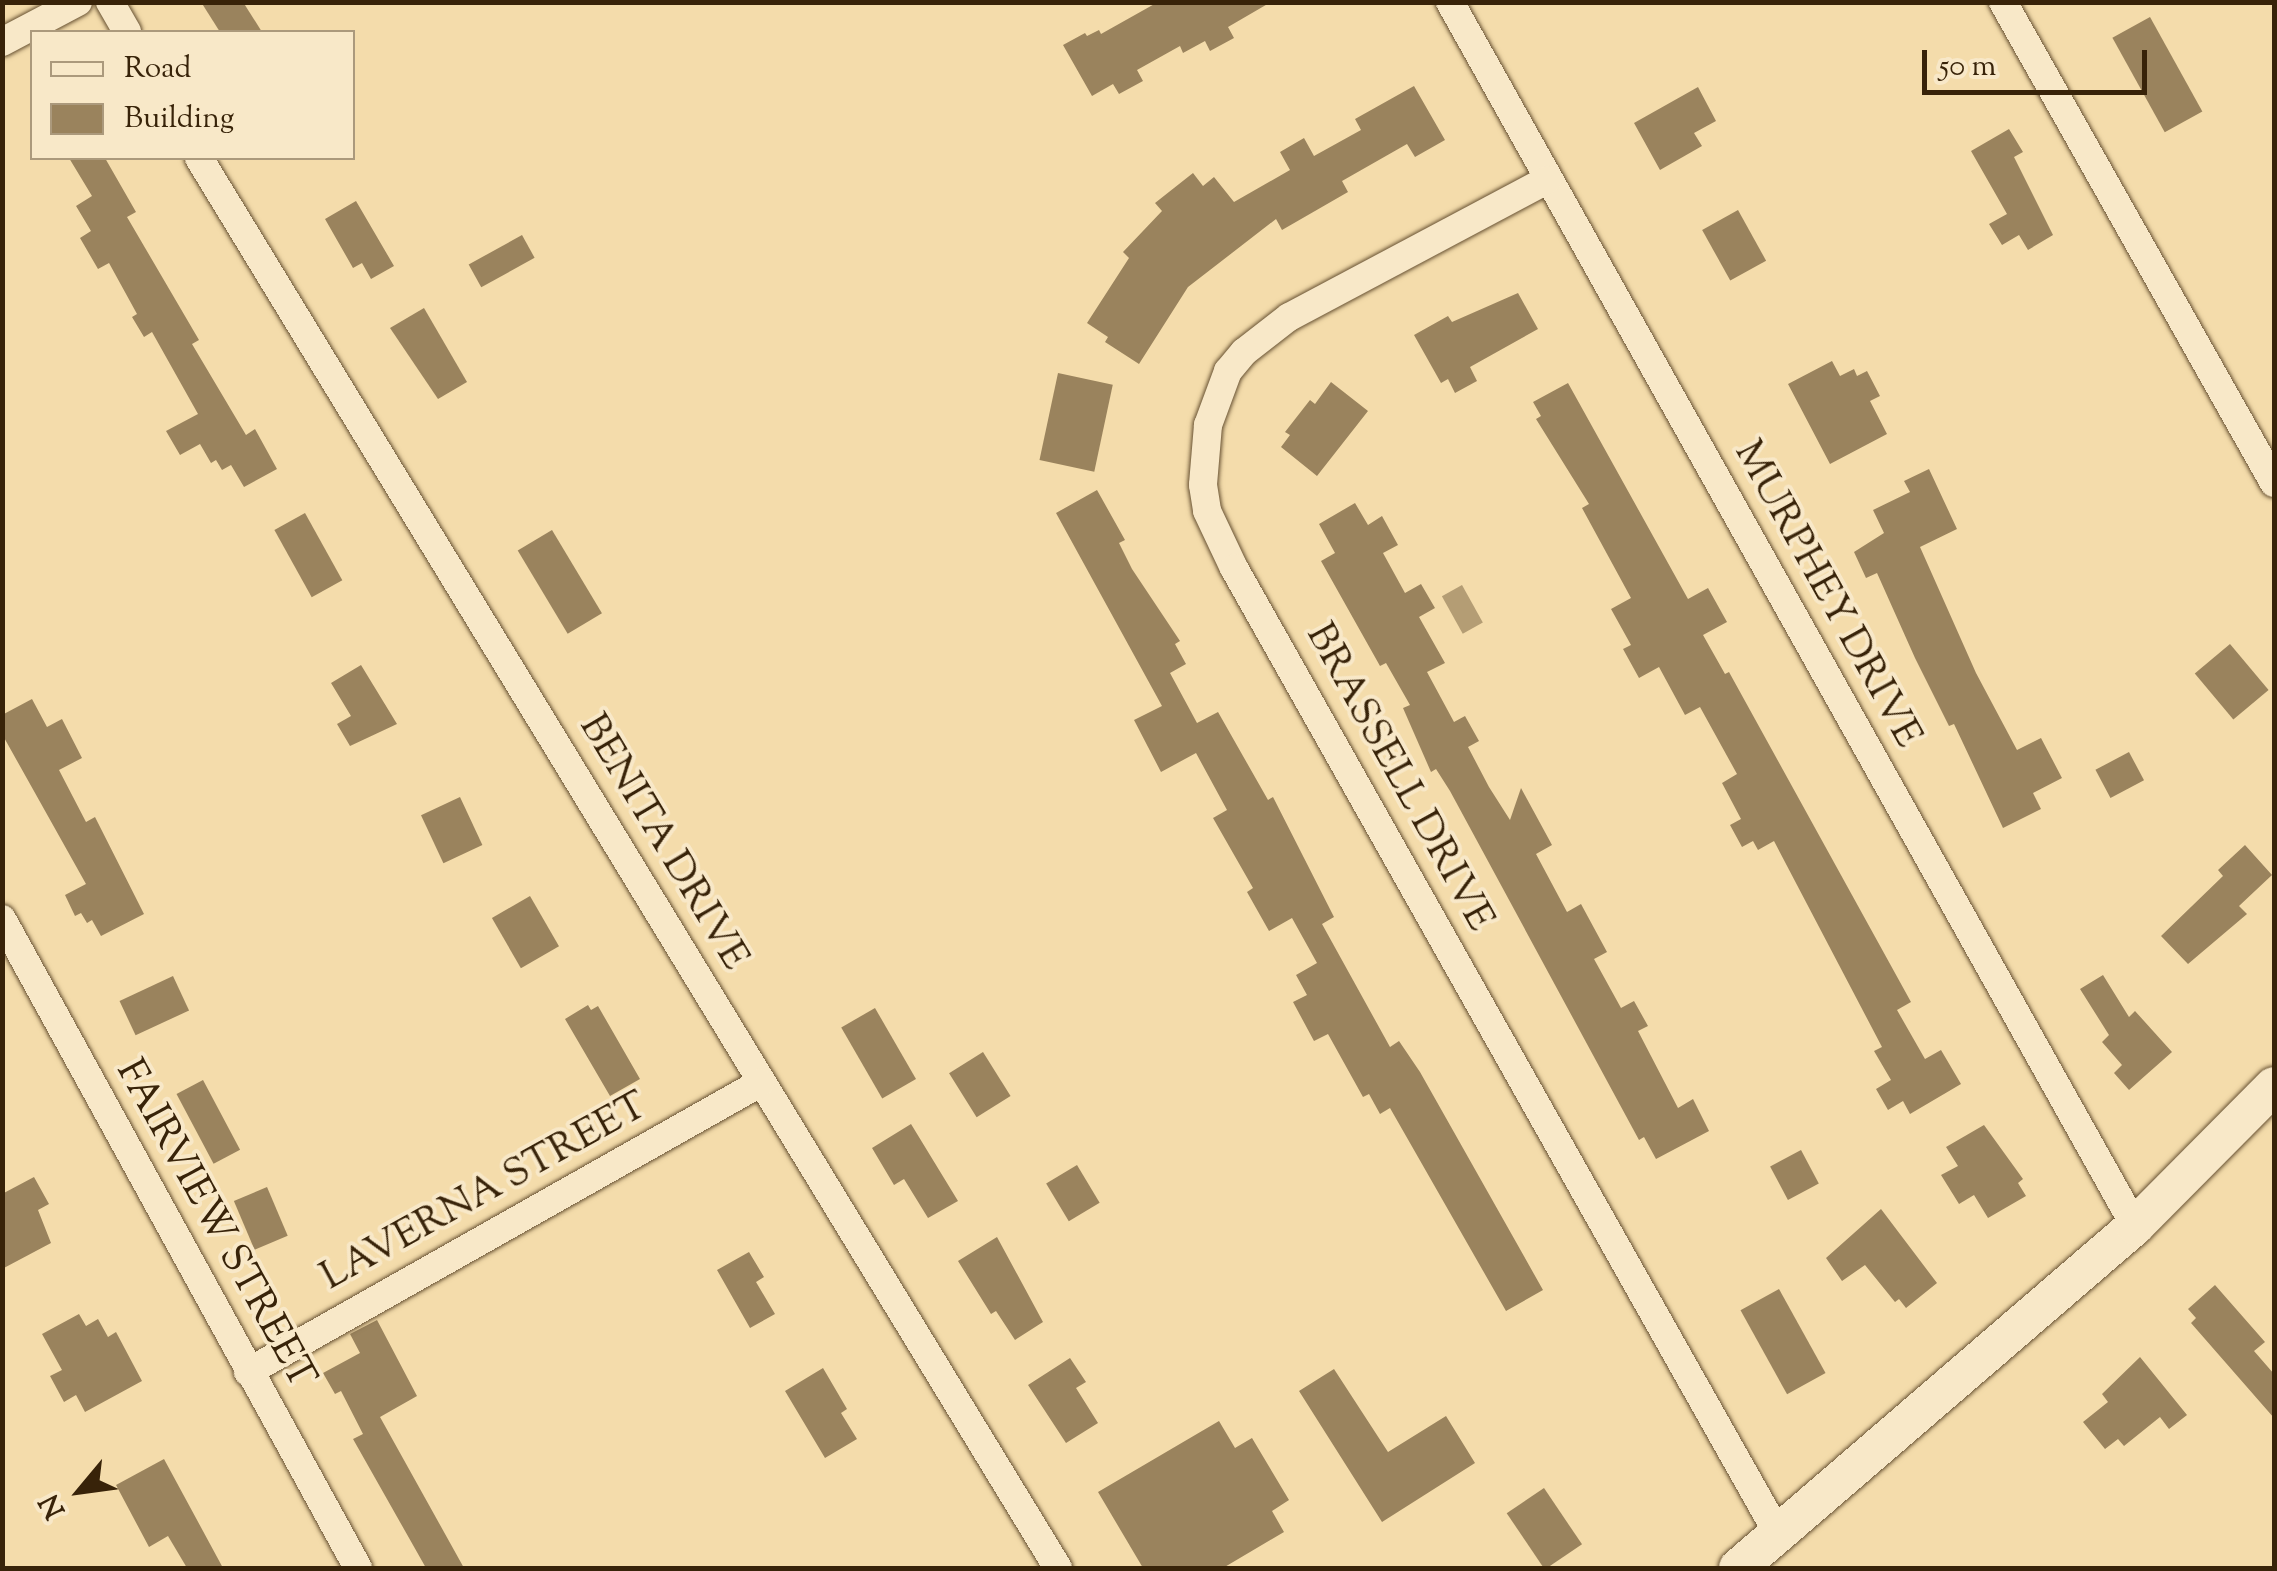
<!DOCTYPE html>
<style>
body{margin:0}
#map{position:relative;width:2277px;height:1571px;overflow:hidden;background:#f4dcab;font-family:"Sorts Mill Goudy",serif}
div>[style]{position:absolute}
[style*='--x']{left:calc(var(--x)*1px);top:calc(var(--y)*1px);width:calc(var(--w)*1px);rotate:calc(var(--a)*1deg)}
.water>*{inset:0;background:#b49d74;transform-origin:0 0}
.building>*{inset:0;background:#9a835d;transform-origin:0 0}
.roads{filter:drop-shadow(0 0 2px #675132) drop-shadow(0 0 2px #675132)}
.street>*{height:28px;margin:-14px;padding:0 14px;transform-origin:14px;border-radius:14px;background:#f8e8c8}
.secondary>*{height:38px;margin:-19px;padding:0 19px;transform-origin:19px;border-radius:19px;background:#f8e8c8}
span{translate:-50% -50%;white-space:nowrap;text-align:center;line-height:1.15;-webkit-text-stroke:8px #f8e8c8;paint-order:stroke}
.street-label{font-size:40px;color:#382309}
.frame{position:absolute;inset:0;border:5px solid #382309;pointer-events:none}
.legend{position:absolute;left:30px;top:30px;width:325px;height:130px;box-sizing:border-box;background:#f8e8c8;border:2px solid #ab997c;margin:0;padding:12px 18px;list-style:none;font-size:30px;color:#382309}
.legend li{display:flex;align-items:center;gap:20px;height:50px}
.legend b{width:50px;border:2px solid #ab997c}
.north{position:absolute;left:30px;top:1441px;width:100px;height:100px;-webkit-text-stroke:8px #f8e8c8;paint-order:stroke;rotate:241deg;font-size:28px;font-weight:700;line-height:40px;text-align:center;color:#382309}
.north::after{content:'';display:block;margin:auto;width:35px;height:45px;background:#382309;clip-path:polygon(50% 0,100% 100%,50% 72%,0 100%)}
.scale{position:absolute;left:1922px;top:50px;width:225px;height:45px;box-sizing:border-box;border:5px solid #382309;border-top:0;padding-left:12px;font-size:30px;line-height:35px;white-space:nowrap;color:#382309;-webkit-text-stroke:8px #f8e8c8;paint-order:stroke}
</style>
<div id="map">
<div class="water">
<i style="left:1462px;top:585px;width:43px;height:23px;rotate:61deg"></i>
</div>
<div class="building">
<i style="clip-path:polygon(201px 2px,243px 2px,262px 32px,220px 32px)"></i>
<i style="clip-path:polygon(1158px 2px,1271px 2px,1228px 27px,1234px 38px,1210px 51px,1205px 41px,1183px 53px,1180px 46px,1137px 70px,1143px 81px,1119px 94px,1113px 84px,1092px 96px,1063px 45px,1085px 33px,1087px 36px,1099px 30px,1101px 34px)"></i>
<i style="left:2150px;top:17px;width:108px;height:43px;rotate:61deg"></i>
<i style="clip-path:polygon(1414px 86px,1445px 140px,1415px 157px,1407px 144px,1342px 181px,1348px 192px,1282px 230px,1276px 219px,1188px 287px,1139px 364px,1105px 342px,1108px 337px,1087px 323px,1129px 258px,1123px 252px,1162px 211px,1155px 203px,1193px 173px,1203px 186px,1214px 177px,1234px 202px,1290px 170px,1280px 152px,1304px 138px,1314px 156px,1361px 130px,1355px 119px)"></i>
<i style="clip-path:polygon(1698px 87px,1716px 121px,1694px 133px,1702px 146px,1660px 170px,1634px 123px)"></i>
<i style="clip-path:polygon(2009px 129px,2023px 152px,2014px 157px,2053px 235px,2028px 250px,2019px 235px,2002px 245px,1989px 224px,2007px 214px,1971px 151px)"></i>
<i style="clip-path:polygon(69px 158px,105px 158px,136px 212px,127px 217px,199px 340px,192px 344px,246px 435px,255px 429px,277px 469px,244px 487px,231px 465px,222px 470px,216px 460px,211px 463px,200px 444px,180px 455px,166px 431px,198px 414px,152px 332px,144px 337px,132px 317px,137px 314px,109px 263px,98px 269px,80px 238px,91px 231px,76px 206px,92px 196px)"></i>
<i style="clip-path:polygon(356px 201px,394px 266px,371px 279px,362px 263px,353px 268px,325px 219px)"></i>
<i style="left:1738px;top:210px;width:58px;height:41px;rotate:61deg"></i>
<i style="left:522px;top:235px;width:26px;height:61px;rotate:61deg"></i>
<i style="clip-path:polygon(1518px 293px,1538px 329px,1470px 367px,1477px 381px,1455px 393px,1448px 379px,1441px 383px,1414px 335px,1448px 316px,1452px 322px)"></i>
<i style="clip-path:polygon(424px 308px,467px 382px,438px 399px,390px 328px)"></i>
<i style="clip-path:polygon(1832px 361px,1840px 376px,1854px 369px,1857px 376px,1867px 371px,1880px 396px,1870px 401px,1887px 434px,1830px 464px,1788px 384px)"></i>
<i style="left:1058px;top:373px;width:56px;height:89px;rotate:12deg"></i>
<i style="clip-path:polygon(1331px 382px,1368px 411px,1317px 476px,1281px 447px,1290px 435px,1285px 432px,1310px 400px,1315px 404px)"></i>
<i style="clip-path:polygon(1568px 383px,1688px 599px,1708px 588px,1727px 622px,1703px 635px,1725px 674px,1729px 672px,1911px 1002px,1897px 1010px,1925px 1059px,1941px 1050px,1961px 1084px,1910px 1114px,1903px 1101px,1888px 1110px,1876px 1089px,1891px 1080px,1874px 1051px,1882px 1047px,1774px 841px,1758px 850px,1753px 841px,1742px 847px,1730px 825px,1741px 819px,1722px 783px,1737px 774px,1700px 707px,1685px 715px,1659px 667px,1639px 678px,1623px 649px,1631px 645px,1611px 609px,1631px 598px,1582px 508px,1589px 504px,1536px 419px,1541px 416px,1533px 402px)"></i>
<i style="clip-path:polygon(1929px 469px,1957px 529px,1920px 547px,1976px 673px,2017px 750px,2041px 738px,2062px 778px,2033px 793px,2041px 809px,2003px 828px,1954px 724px,1949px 726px,1915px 658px,1877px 573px,1866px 578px,1854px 552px,1884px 533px,1873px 510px,1910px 492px,1904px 481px)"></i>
<i style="clip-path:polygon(1097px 490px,1125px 540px,1119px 543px,1132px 569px,1180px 641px,1175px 644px,1186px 664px,1170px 673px,1197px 723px,1218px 712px,1268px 800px,1273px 797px,1334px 917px,1322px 924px,1390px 1047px,1399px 1041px,1420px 1072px,1543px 1290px,1506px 1311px,1390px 1108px,1380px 1114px,1369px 1094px,1363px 1097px,1328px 1034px,1314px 1041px,1293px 1002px,1307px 995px,1296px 975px,1317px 963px,1292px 918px,1269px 931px,1247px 892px,1253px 888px,1213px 818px,1227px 810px,1196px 753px,1161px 772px,1134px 720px,1162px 706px,1056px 513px)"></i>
<i style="clip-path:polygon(1355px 503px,1368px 525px,1382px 516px,1398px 545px,1383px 553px,1405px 593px,1421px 584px,1435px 608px,1419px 617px,1445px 663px,1427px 672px,1454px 722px,1465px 716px,1479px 741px,1468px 747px,1489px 787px,1510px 820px,1521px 788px,1552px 845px,1536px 854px,1567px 912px,1581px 904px,1607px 952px,1594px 959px,1621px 1008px,1634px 1001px,1648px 1026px,1638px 1031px,1678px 1108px,1693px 1099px,1709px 1131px,1656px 1159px,1644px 1137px,1639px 1140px,1450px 791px,1436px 769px,1431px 772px,1403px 708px,1410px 705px,1386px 663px,1380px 666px,1321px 561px,1335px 553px,1319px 524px)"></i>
<i style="left:305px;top:513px;width:77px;height:35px;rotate:61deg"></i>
<i style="left:552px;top:530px;width:97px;height:40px;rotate:59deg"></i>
<i style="left:2230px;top:644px;width:60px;height:46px;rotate:50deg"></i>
<i style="clip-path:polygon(361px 665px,397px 724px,350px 746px,337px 724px,351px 716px,331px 683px)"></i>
<i style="clip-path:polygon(32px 699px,47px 727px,62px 719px,82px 758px,59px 770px,86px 822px,95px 817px,144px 914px,101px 936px,92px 920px,87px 923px,81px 913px,75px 916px,65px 895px,86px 884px,2px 734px,2px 715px)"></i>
<i style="left:2129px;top:752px;width:32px;height:38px;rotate:62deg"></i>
<i style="left:460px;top:797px;width:53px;height:43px;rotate:65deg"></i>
<i style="clip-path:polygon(2245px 845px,2272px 875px,2239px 906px,2247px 914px,2188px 964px,2161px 936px,2223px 876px,2218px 870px)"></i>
<i style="left:530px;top:896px;width:58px;height:44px;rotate:60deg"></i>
<i style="clip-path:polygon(2103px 975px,2129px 1017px,2135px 1011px,2172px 1052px,2129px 1090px,2114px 1073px,2122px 1065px,2102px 1042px,2109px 1035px,2080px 989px)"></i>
<i style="left:173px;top:976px;width:38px;height:59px;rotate:65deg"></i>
<i style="clip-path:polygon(588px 1005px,591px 1010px,598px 1006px,640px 1079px,610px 1096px,565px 1019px)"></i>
<i style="left:875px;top:1008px;width:82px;height:39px;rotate:60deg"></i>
<i style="left:983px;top:1052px;width:52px;height:40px;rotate:58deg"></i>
<i style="left:203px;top:1080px;width:79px;height:30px;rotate:62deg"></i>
<i style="clip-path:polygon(911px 1124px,958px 1201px,928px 1218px,904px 1179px,894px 1185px,872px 1148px)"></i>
<i style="clip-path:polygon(1984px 1125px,2023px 1179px,2018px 1183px,2026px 1196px,1988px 1218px,1974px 1195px,1959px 1204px,1941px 1175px,1958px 1166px,1946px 1147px)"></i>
<i style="left:1801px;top:1150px;width:38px;height:35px;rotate:62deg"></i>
<i style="left:1077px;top:1165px;width:44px;height:36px;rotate:59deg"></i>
<i style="clip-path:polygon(34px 1177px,49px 1204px,38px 1210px,51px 1243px,2px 1269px,2px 1194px)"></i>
<i style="left:267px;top:1187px;width:53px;height:36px;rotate:67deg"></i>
<i style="clip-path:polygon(1881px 1209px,1937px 1283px,1906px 1308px,1899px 1299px,1895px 1302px,1865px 1265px,1842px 1281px,1826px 1258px)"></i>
<i style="clip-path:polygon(997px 1237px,1043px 1322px,1015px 1340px,996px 1311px,991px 1314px,958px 1261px)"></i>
<i style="clip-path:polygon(749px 1252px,764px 1277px,756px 1282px,775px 1314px,750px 1328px,717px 1270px)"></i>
<i style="clip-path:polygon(2215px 1285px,2265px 1342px,2254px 1351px,2274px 1374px,2274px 1418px,2191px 1323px,2196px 1318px,2188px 1309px)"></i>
<i style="left:1779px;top:1289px;width:96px;height:44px;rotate:61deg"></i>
<i style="clip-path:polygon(79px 1314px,86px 1326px,98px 1319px,108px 1337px,116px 1332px,142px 1381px,85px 1412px,76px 1395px,64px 1402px,50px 1376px,62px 1370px,42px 1334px)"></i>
<i style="clip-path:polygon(377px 1320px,417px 1396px,380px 1417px,464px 1568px,426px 1568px,353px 1439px,363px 1434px,341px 1391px,335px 1394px,323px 1373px,360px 1353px,350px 1334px)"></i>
<i style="clip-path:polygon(2140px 1357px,2187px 1415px,2169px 1429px,2160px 1417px,2124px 1446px,2118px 1439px,2105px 1449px,2083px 1422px,2108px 1402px,2102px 1394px)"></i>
<i style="clip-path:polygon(1070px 1358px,1086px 1382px,1076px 1388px,1098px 1423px,1066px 1443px,1028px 1385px)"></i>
<i style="clip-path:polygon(823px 1368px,847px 1409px,841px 1413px,857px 1439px,825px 1458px,785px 1391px)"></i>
<i style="clip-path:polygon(1334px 1369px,1388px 1452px,1446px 1416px,1475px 1463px,1382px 1522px,1299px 1391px)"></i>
<i style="clip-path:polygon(1219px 1421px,1235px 1448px,1252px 1438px,1289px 1500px,1272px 1511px,1284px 1532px,1223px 1568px,1143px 1568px,1098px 1492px)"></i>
<i style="clip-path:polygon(164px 1459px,223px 1568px,187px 1568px,168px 1536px,149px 1547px,116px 1485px)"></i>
<i style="left:1544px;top:1488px;width:68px;height:45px;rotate:56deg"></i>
</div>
<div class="roads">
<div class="street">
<i style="--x:110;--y:2;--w:34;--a:60"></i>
<i style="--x:1450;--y:2;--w:1403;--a:60.77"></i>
<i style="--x:2003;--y:2;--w:552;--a:60.6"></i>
<i style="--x:2;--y:42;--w:86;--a:-27.8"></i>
<i style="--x:199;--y:158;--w:1651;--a:58.65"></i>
<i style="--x:1547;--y:180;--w:292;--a:152"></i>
<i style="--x:1289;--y:317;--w:57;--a:142.1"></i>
<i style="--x:1244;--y:352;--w:25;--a:130"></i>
<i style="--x:1228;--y:371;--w:58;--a:110.3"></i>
<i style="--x:1208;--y:425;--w:60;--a:94.8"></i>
<i style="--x:1203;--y:485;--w:26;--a:81"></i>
<i style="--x:1207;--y:511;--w:63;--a:64.7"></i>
<i style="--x:1234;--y:568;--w:1109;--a:60.61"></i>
<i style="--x:2;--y:919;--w:740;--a:61.25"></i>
<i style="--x:248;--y:1372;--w:588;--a:-29.44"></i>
</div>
<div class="secondary">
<i style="--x:1738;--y:1568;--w:524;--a:-40.74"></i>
<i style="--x:2135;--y:1226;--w:197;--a:-45.2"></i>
</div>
</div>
<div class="street-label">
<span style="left:1826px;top:595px;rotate:61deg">MURPHEY DRIVE</span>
<span style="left:1398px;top:778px;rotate:61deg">BRASSELL DRIVE</span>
<span style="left:662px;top:843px;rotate:59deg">BENITA DRIVE</span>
<span style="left:485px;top:1193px;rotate:-29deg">LAVERNA STREET</span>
<span style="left:214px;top:1225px;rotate:61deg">FAIRVIEW STREET</span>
</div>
<div class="frame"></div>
<ul class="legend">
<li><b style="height:12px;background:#f8e8c8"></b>Road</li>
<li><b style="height:28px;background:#9a835d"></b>Building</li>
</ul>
<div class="north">N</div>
<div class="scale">50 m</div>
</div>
